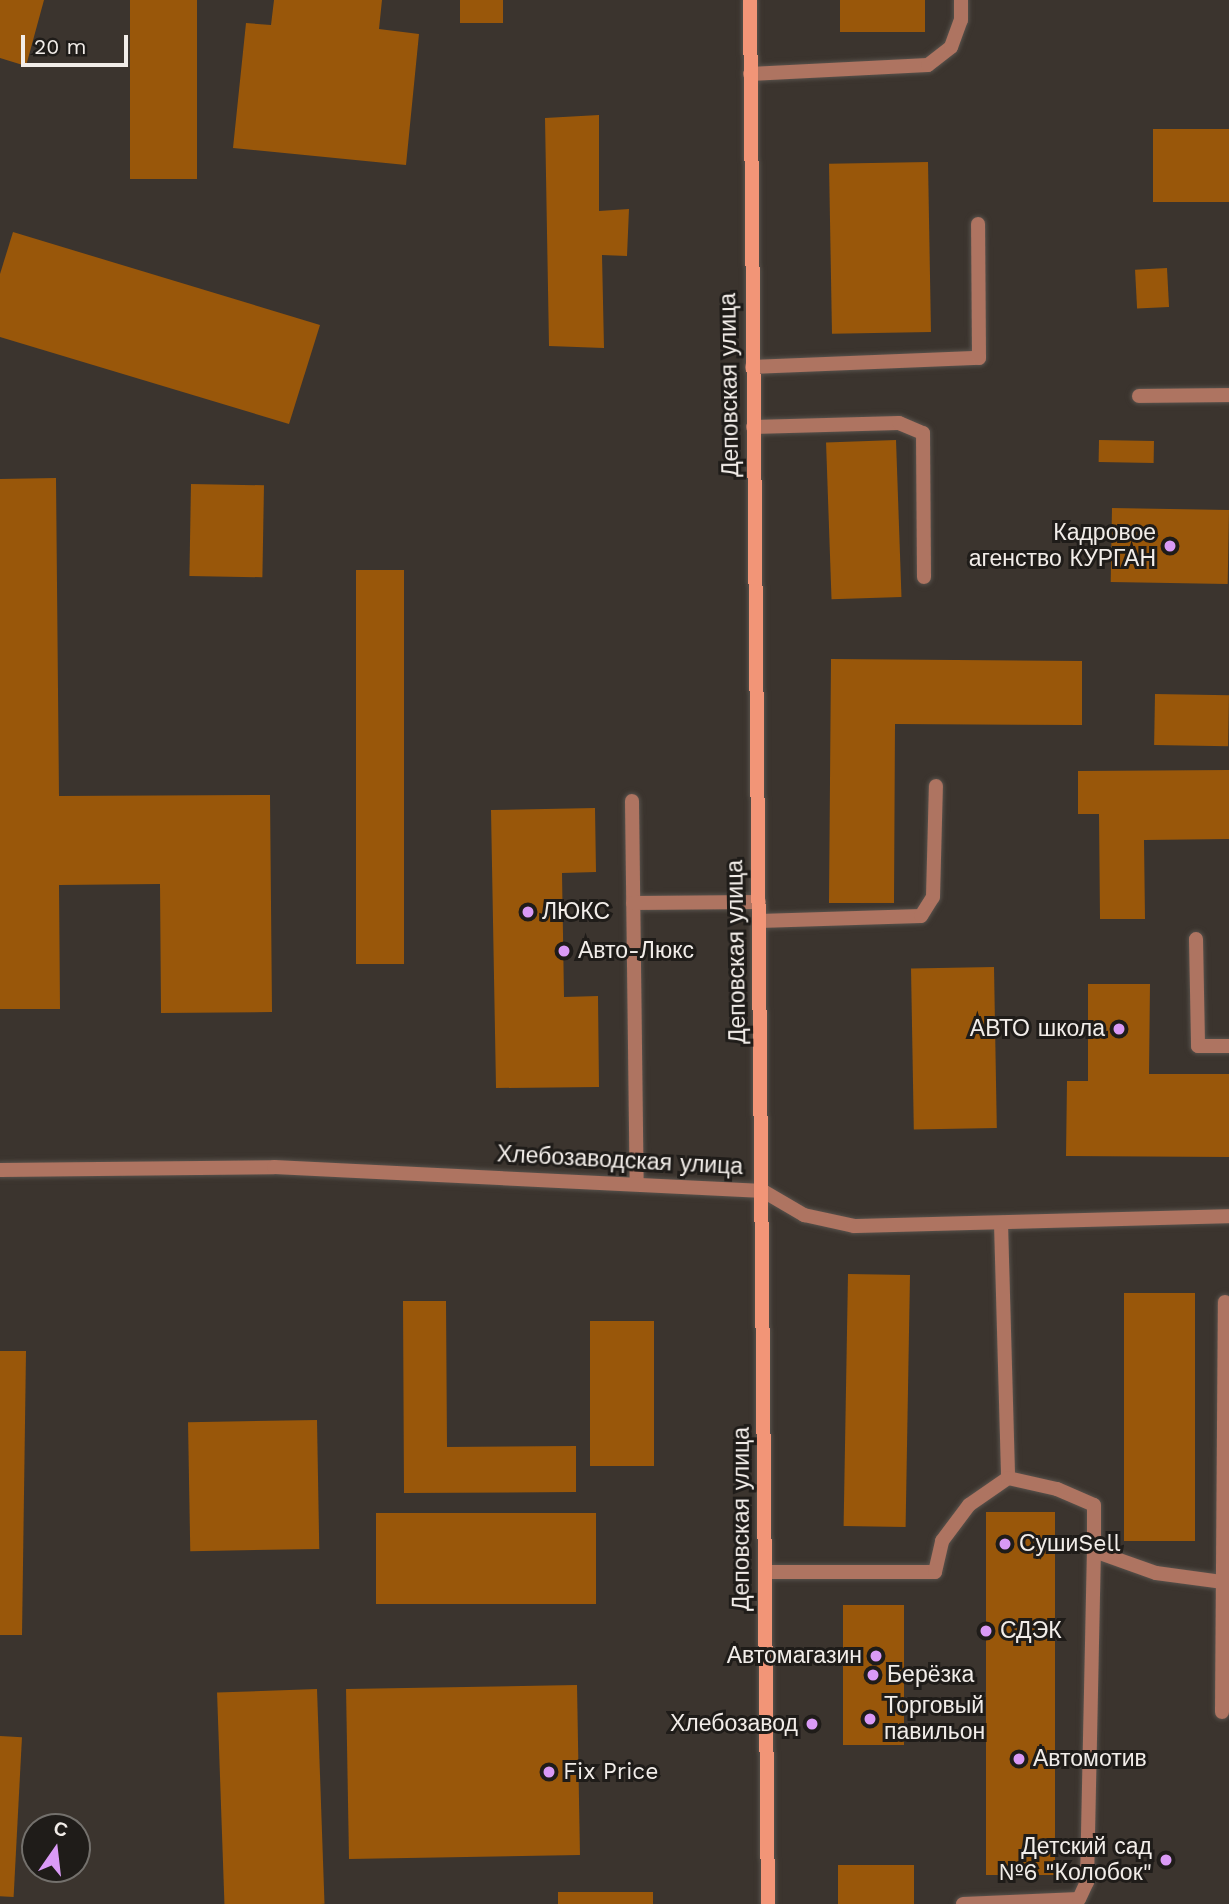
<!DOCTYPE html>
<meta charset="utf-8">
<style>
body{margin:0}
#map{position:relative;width:1229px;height:1904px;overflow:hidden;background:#3b342e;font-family:"Work Sans",sans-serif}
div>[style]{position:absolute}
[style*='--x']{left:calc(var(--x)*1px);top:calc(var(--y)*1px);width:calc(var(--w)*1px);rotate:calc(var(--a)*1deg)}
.building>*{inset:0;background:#99570a;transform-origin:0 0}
.roads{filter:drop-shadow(0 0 2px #58524c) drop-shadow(0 0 2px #58524c)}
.lane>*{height:14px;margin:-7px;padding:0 7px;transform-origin:7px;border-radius:7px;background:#ae7461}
.street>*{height:14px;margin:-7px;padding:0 7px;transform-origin:7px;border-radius:7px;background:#ae7461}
.secondary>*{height:14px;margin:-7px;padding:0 7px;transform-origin:7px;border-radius:7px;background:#f29577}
.dots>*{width:19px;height:19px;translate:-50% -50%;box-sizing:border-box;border:4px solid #1f1c19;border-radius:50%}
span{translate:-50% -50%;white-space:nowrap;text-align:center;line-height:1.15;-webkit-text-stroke:6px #1f1c19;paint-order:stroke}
.street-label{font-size:23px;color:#f2ede9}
.poi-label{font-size:23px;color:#f2ede9}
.right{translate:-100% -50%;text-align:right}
.left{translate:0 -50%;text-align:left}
.north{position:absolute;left:21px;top:1813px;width:70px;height:70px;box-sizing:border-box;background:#1f1c19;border:2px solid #73706c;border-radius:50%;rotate:14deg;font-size:19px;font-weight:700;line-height:28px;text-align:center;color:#f2ede9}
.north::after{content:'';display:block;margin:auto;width:24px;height:32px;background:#da9af6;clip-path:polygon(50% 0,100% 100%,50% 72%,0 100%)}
.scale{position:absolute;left:21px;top:35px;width:107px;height:32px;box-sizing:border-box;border:4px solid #f2ede9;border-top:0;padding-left:9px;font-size:21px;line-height:24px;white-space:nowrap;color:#f2ede9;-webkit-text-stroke:5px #1f1c19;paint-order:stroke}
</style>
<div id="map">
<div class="building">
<i style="clip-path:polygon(0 0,44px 0,26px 66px,0 58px)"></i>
<i style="left:130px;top:0;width:67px;height:179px"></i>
<i style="clip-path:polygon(274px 0,382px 0,379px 29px,419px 34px,406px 165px,233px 148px,246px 23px,271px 25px)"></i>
<i style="left:460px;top:0;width:43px;height:23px"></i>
<i style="left:840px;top:0;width:85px;height:32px"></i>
<i style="clip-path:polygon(599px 115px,599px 211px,629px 209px,627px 256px,602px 255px,604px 348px,549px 346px,545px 118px)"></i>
<i style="left:1153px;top:129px;width:76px;height:73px"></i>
<i style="left:928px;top:162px;width:170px;height:99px;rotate:89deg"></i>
<i style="clip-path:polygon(13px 232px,320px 325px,289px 424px,0 337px,0 274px)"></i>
<i style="left:1167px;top:268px;width:39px;height:32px;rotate:87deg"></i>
<i style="left:896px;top:440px;width:157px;height:70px;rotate:88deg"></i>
<i style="left:1099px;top:440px;width:55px;height:22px;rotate:1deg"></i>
<i style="clip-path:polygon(56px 478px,59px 796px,270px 795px,272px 1012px,161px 1013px,160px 884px,59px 885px,60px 1009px,0 1009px,0 479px)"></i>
<i style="left:191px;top:484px;width:73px;height:92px;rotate:1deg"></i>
<i style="left:1112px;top:508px;width:117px;height:74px;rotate:1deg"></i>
<i style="left:356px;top:570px;width:48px;height:394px"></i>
<i style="clip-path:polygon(831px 659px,1082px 661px,1082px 725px,895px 724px,894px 903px,829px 903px)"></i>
<i style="left:1155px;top:694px;width:74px;height:51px;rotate:1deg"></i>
<i style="clip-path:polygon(1229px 770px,1229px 839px,1144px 840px,1145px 919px,1100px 919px,1099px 814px,1078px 814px,1078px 771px)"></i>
<i style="clip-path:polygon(595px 808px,596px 872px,562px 873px,564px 997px,598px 996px,599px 1087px,496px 1088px,491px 810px)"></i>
<i style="left:994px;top:967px;width:161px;height:83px;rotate:89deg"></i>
<i style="clip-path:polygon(1088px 984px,1150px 984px,1149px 1074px,1229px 1074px,1229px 1157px,1066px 1156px,1067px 1081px,1088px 1081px)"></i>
<i style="left:848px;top:1274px;width:62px;height:252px;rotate:1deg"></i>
<i style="left:1124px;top:1293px;width:71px;height:248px"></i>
<i style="clip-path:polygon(403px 1301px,446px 1301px,447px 1447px,576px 1446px,576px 1492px,404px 1493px)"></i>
<i style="left:590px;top:1321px;width:64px;height:145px"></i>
<i style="clip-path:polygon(0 1351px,26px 1351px,22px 1635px,0 1635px)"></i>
<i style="left:317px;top:1420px;width:129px;height:129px;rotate:89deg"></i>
<i style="left:986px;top:1512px;width:69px;height:363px"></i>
<i style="left:376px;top:1513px;width:220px;height:91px"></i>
<i style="left:843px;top:1605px;width:61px;height:140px"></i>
<i style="left:577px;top:1685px;width:170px;height:231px;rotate:89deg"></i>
<i style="left:317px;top:1689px;width:215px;height:100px;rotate:88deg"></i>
<i style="left:0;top:1736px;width:22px;height:160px;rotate:3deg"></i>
<i style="left:838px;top:1865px;width:76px;height:39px"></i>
<i style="left:653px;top:1892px;width:12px;height:95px;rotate:90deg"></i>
</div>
<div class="roads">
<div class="lane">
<i style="--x:750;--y:74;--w:178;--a:-2.9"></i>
<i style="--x:928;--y:65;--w:29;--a:-38"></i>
<i style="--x:951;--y:47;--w:29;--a:-70"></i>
<i style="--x:961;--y:20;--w:20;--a:-90"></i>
<i style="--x:752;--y:367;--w:227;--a:-2.3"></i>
<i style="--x:979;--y:358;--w:134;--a:-90.4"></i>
<i style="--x:1139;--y:396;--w:90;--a:-0.6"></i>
<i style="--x:753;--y:427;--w:146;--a:-1.6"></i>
<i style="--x:899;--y:423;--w:26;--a:23"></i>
<i style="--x:923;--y:433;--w:144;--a:89.6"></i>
<i style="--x:632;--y:801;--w:383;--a:89.3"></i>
<i style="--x:633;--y:903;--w:126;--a:-0.5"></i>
<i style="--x:759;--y:921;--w:162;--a:-1.8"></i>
<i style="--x:921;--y:916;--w:22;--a:-58"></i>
<i style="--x:933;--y:897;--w:111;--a:-88.5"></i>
<i style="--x:1196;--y:939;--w:107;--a:88.9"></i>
<i style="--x:1198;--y:1046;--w:31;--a:0"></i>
<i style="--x:1001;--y:1223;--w:255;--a:88.4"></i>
<i style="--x:765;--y:1572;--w:170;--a:0"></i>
<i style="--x:935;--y:1572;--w:32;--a:-77"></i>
<i style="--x:942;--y:1541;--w:45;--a:-53.1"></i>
<i style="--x:969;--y:1505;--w:47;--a:-34.7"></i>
<i style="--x:1008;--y:1478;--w:50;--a:12.7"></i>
<i style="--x:1057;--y:1489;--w:40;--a:23.4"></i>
<i style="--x:1094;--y:1505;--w:46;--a:90"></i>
<i style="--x:1094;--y:1551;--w:66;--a:19.5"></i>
<i style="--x:1156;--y:1573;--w:68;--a:7.7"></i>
<i style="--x:1222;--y:1712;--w:410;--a:-89.6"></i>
<i style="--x:963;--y:1904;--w:116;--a:-2.5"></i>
<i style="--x:1079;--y:1899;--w:19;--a:-65"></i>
<i style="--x:1087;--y:1882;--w:331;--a:-88.8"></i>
</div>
<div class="street">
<i style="--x:0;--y:1170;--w:274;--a:-0.6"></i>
<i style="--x:274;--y:1167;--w:490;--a:2.8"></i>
<i style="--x:763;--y:1191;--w:48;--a:30.3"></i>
<i style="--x:804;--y:1215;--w:51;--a:12.4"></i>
<i style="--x:854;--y:1226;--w:375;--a:-1.5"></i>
</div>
<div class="secondary">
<i style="--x:750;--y:0;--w:1904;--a:89.46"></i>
</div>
</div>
<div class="dots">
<i style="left:1170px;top:546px;background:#da9af6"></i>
<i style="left:528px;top:912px;background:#da9af6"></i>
<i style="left:564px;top:951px;background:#da9af6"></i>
<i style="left:1119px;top:1029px;background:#da9af6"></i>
<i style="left:1005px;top:1544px;background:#da9af6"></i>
<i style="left:986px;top:1631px;background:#da9af6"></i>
<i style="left:876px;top:1656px;background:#da9af6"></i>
<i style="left:873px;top:1675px;background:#da9af6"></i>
<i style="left:870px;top:1719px;background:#da9af6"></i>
<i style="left:812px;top:1724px;background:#da9af6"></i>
<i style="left:1019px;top:1759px;background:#da9af6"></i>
<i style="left:549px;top:1772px;background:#da9af6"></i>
<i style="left:1166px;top:1860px;background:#da9af6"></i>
</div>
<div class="street-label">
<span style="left:730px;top:385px;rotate:-91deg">Деповская улица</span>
<span style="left:737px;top:952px;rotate:-91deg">Деповская улица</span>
<span style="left:620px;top:1161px;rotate:3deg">Хлебозаводская улица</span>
<span style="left:742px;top:1519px;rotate:-90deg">Деповская улица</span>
</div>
<div class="poi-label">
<span class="right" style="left:1156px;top:546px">Кадровое<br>агенство КУРГАН</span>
<span class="left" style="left:542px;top:912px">ЛЮКС</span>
<span class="left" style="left:578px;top:951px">Авто-Люкс</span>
<span class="right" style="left:1105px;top:1029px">АВТО школа</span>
<span class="left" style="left:1019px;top:1544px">СушиSell</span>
<span class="left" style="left:1000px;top:1631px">СДЭК</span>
<span class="right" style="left:862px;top:1656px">Автомагазин</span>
<span class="left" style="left:887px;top:1675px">Берёзка</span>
<span class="left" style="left:884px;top:1719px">Торговый<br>павильон</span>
<span class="right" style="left:798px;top:1724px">Хлебозавод</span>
<span class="left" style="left:1033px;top:1759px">Автомотив</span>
<span class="left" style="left:563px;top:1772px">Fix Price</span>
<span class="right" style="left:1152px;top:1860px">Детский сад<br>№6 "Колобок"</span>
</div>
<div class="north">С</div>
<div class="scale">20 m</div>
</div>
